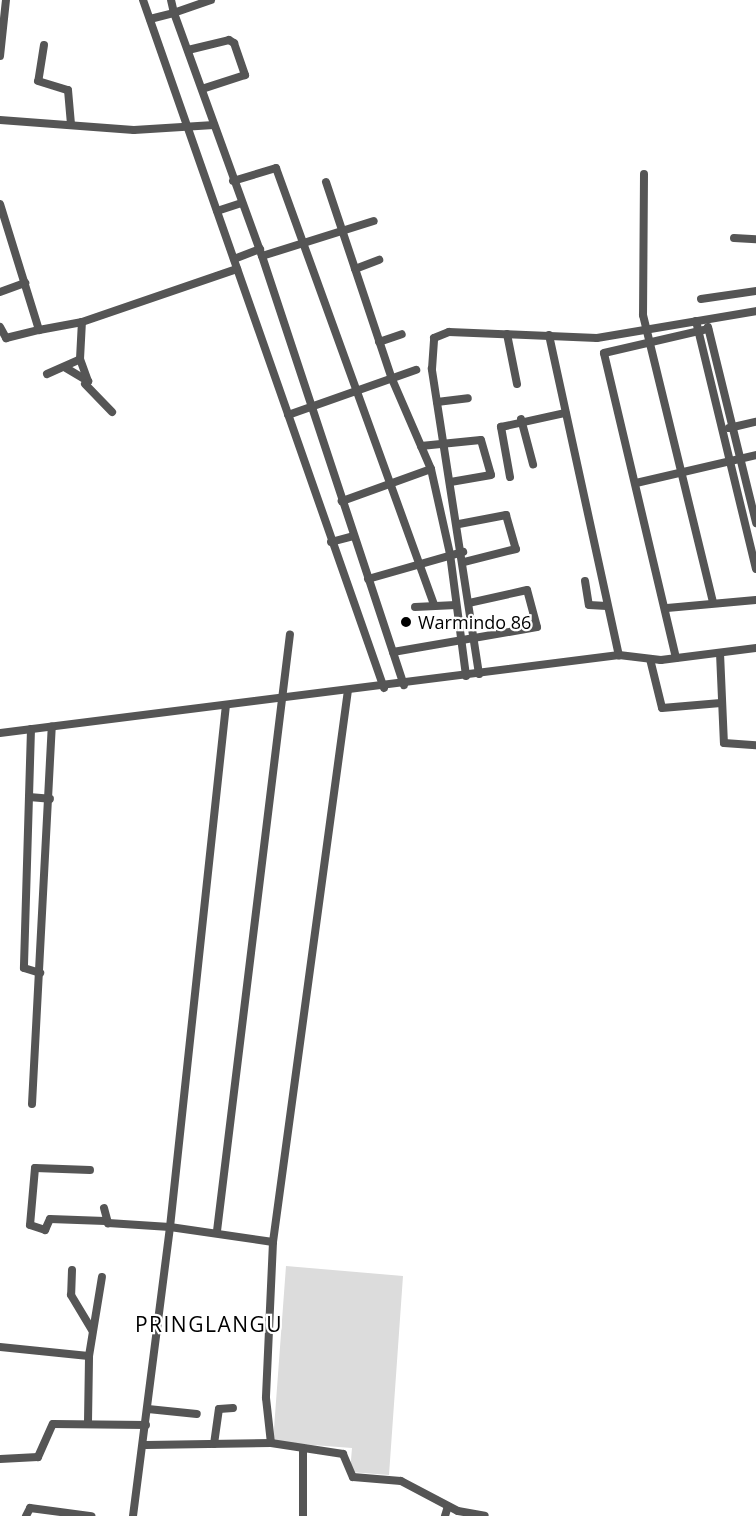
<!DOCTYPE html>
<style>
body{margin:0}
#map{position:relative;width:756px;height:1516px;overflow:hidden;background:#fff;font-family:"Open Sans",sans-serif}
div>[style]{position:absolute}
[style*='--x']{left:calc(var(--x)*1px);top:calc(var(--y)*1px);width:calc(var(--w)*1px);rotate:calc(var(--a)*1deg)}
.green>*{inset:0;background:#dcdcdc}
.street>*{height:8px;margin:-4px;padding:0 4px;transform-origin:4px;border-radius:4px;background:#555}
.dots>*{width:16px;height:16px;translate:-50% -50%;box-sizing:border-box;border:3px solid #fff;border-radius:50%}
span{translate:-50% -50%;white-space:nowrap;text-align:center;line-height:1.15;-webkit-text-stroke:4.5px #fff;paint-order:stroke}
.poi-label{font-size:18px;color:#000}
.left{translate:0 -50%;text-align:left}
.quarter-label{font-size:21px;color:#000;letter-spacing:1.5px}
</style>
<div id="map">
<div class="green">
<i style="clip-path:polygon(286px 1266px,403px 1276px,389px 1475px,350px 1472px,352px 1448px,273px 1442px)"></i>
</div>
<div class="street">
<i style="--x:143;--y:0;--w:729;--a:70.7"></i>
<i style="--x:211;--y:0;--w:39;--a:161"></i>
<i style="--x:174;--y:13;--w:258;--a:70.1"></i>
<i style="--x:262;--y:256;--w:452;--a:71.7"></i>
<i style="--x:150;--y:19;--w:25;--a:-14"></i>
<i style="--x:174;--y:13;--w:13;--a:-103"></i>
<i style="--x:44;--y:45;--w:36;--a:99"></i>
<i style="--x:38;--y:81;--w:31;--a:17"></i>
<i style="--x:68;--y:90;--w:35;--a:85"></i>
<i style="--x:188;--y:50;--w:42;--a:-13.7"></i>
<i style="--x:229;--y:40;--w:6;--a:31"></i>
<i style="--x:234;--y:43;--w:34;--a:71"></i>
<i style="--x:245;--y:75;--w:45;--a:162"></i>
<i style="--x:0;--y:56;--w:56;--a:-83.9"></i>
<i style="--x:0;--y:120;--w:134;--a:4.3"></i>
<i style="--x:134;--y:130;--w:80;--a:-3.6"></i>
<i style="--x:644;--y:174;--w:141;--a:90.4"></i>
<i style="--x:643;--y:315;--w:296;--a:76.3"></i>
<i style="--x:233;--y:181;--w:45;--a:-16.8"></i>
<i style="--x:276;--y:168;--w:464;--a:70.1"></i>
<i style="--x:326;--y:182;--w:208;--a:71.5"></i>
<i style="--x:392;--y:379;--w:98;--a:66.6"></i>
<i style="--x:431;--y:469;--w:95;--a:160.2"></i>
<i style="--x:0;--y:204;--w:132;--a:72.8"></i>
<i style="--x:39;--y:330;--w:44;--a:-10.5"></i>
<i style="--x:82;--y:322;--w:164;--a:-18.9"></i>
<i style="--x:217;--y:211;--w:25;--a:-18"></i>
<i style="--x:734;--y:238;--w:22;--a:3"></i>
<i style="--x:262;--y:256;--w:117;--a:-17.4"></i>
<i style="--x:234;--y:259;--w:28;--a:-21"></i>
<i style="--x:355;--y:269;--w:26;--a:-21"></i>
<i style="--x:0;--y:292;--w:27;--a:-20"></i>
<i style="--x:701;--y:299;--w:56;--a:-8.3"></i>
<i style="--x:696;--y:321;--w:255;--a:76.4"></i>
<i style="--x:0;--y:327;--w:13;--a:61"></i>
<i style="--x:6;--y:338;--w:34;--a:-14"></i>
<i style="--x:708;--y:327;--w:202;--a:76.2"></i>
<i style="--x:507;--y:334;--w:51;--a:78.7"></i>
<i style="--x:549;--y:335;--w:328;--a:77.7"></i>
<i style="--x:379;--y:342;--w:24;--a:-19"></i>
<i style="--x:66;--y:368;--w:26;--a:31"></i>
<i style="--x:88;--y:381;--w:23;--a:-110"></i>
<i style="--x:80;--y:359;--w:37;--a:-87"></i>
<i style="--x:47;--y:374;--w:36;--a:-24"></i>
<i style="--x:85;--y:384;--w:39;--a:46"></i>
<i style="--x:437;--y:402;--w:31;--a:-7"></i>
<i style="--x:288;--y:415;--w:136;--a:-19.4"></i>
<i style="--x:521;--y:419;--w:47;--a:75.1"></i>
<i style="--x:729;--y:428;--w:28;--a:-13"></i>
<i style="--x:421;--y:446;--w:60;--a:-5.7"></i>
<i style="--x:481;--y:440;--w:36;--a:74"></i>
<i style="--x:491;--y:475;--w:41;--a:170.1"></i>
<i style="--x:431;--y:469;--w:87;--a:77.4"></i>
<i style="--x:450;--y:554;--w:123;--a:82.5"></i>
<i style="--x:510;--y:477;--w:51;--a:-100.2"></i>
<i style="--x:501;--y:427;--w:66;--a:-12.3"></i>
<i style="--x:636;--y:483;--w:123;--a:-13.1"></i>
<i style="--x:459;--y:524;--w:48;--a:-10.8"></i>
<i style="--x:506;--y:515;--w:35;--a:74"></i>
<i style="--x:516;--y:549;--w:54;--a:166"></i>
<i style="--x:331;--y:542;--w:23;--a:-15"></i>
<i style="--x:368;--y:579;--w:99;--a:-15.9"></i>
<i style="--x:585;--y:581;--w:24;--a:81"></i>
<i style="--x:589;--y:605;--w:18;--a:3"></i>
<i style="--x:415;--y:607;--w:41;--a:-2.8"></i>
<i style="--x:667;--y:608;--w:89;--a:-5.1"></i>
<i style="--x:393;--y:652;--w:146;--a:-9.8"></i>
<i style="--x:537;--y:627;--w:38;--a:-105"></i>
<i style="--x:527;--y:590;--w:59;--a:167.4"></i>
<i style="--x:720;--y:653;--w:90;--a:87.5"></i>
<i style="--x:724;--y:743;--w:32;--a:4"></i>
<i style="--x:676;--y:658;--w:313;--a:-103.3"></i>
<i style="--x:604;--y:353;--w:107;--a:-13"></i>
<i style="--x:650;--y:659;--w:50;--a:76.2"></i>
<i style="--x:662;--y:708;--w:59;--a:-4.8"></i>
<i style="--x:479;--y:674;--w:309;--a:-98.8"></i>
<i style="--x:432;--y:369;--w:31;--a:-86"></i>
<i style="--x:434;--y:338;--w:16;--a:-22"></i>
<i style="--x:449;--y:332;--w:148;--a:2.3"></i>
<i style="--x:597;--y:338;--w:161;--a:-9.6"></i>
<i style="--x:348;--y:690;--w:557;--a:97.74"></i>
<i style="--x:273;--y:1242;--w:156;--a:92.6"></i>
<i style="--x:266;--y:1398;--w:45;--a:83.7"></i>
<i style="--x:271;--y:1443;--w:73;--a:8.7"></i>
<i style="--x:343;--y:1454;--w:25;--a:67"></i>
<i style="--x:353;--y:1477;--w:48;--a:4.8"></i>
<i style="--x:401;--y:1481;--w:64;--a:27.8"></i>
<i style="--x:458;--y:1511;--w:27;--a:10"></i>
<i style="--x:31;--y:729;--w:239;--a:91.7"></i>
<i style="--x:24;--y:968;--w:17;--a:17"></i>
<i style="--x:0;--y:733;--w:624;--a:-7.18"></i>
<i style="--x:619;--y:655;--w:42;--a:6.8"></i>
<i style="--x:661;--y:660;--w:96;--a:-7.2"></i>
<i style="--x:29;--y:797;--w:21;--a:5"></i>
<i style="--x:32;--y:1104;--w:378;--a:-87"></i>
<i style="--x:90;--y:1170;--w:55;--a:-177.9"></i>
<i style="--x:35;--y:1168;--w:57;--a:95"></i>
<i style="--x:30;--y:1225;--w:16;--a:18"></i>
<i style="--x:45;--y:1230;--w:12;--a:-66"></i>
<i style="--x:50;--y:1219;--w:55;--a:2.1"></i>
<i style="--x:104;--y:1208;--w:16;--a:75"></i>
<i style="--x:108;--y:1223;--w:62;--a:3.7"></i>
<i style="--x:170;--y:1227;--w:525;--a:-83.88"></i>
<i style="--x:217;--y:1231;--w:601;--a:-83.03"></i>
<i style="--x:72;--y:1270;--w:25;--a:92"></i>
<i style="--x:71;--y:1295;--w:41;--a:59"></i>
<i style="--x:0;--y:1347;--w:89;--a:5.8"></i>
<i style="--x:148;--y:1409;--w:49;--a:5.8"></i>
<i style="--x:88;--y:1422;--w:66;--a:-89.1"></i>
<i style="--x:89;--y:1356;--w:80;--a:-80.7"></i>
<i style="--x:214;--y:1444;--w:35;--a:-82"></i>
<i style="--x:219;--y:1409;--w:14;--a:-4"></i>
<i style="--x:146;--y:1445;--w:125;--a:-0.9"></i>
<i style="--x:0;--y:1459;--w:38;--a:-3"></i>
<i style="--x:38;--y:1457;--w:36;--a:-66"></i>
<i style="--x:53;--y:1424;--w:93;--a:0.6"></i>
<i style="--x:26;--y:1516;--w:9;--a:-63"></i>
<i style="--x:30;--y:1508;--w:62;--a:7.5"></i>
<i style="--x:133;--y:1516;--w:291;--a:-82.7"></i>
<i style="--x:170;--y:1227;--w:104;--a:8.3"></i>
<i style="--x:303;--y:1516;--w:66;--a:-90"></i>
<i style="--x:445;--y:1516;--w:10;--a:-73"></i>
</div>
<div class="dots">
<i style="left:406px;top:622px;background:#000"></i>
</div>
<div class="poi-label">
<span class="left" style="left:418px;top:622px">Warmindo 86</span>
</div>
<div class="quarter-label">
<span style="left:209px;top:1324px">PRINGLANGU</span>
</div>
</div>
